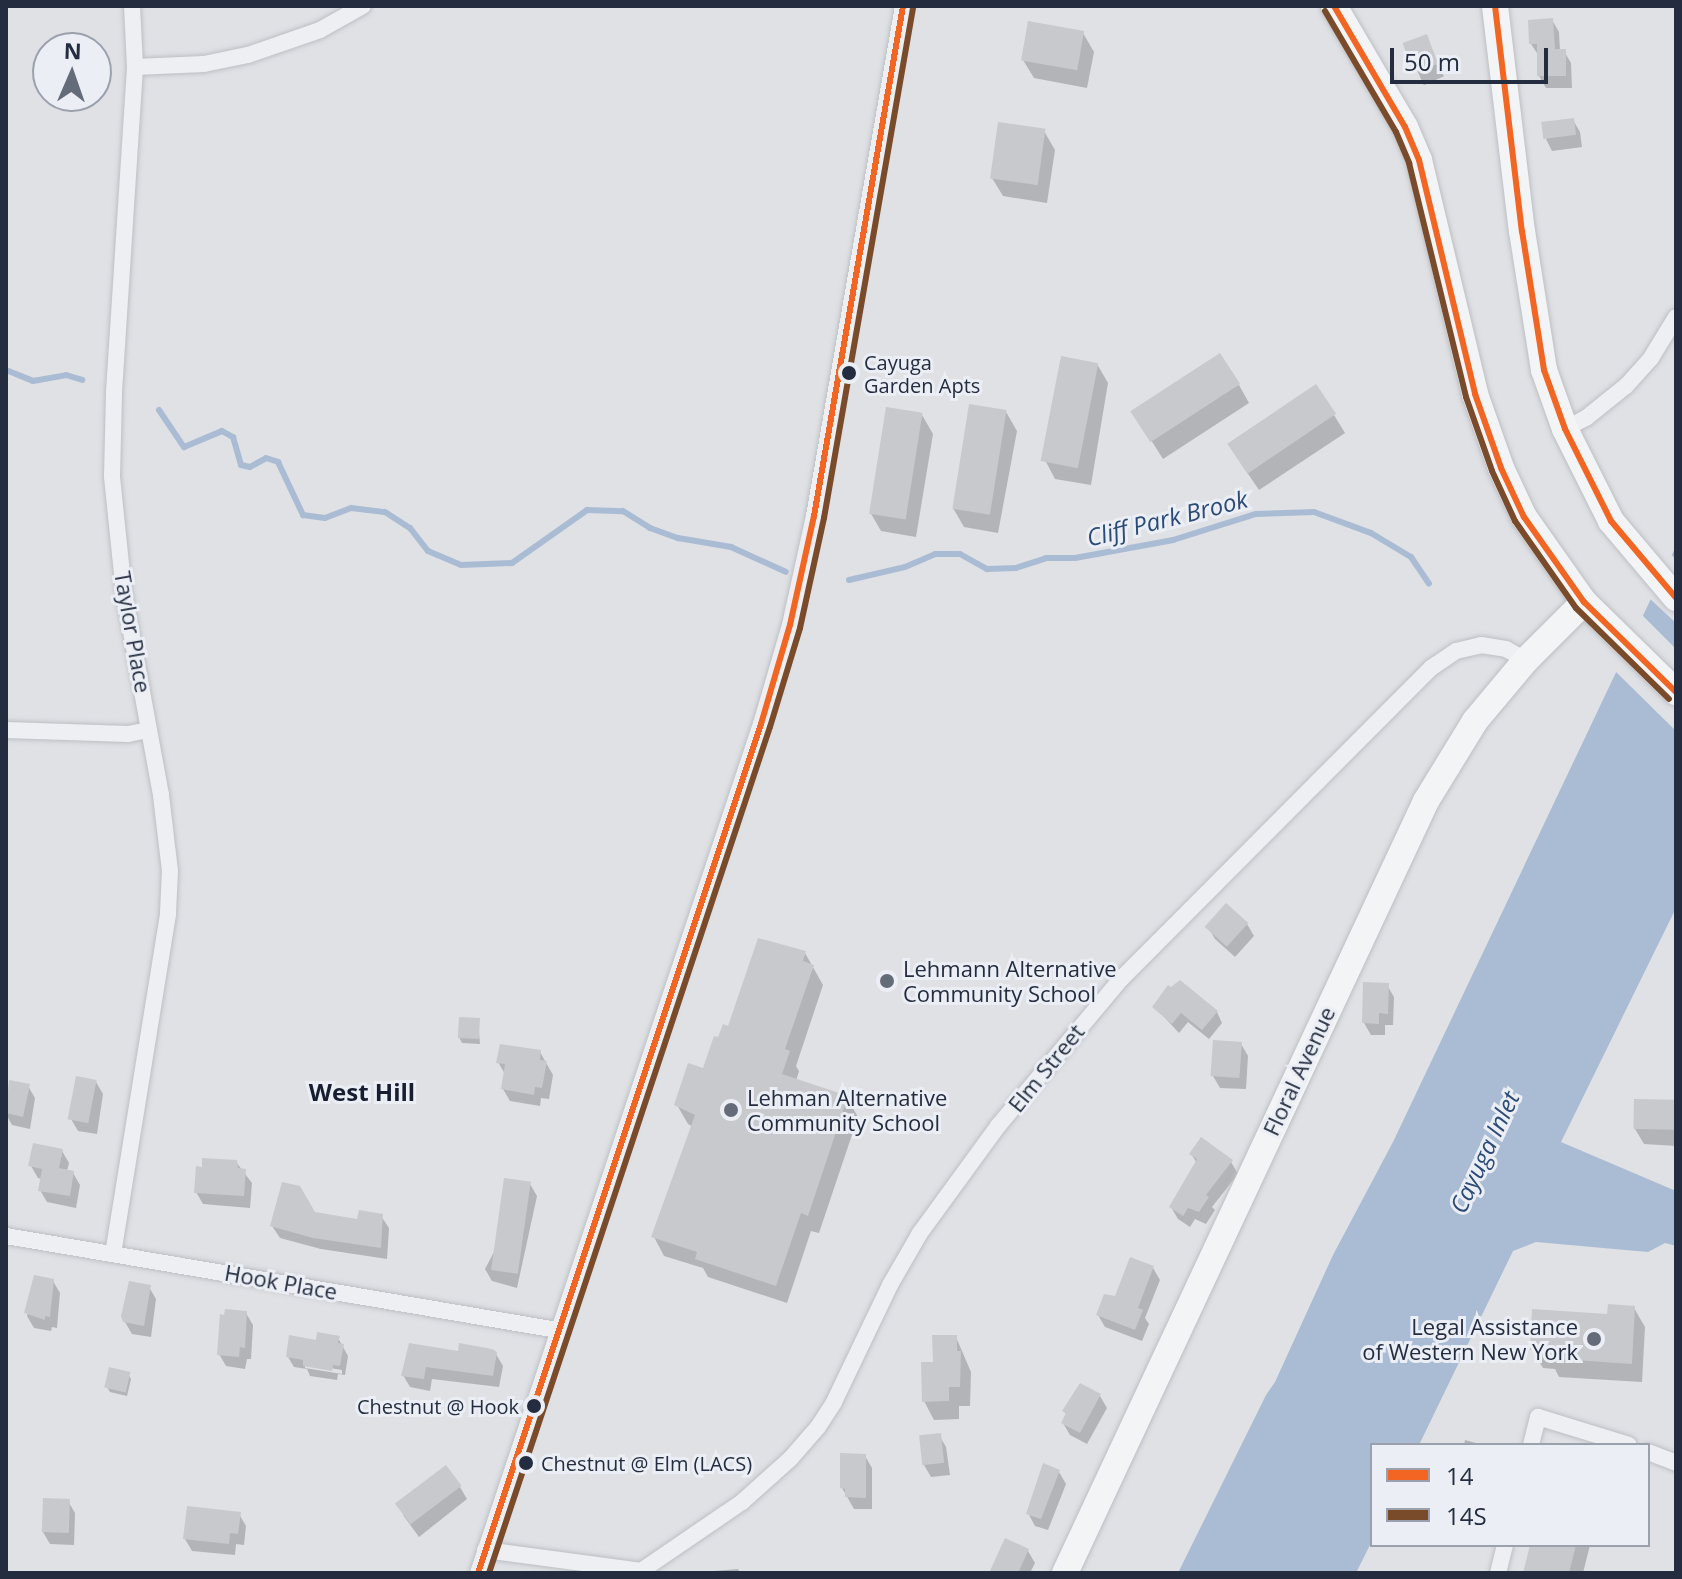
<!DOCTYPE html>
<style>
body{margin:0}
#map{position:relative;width:1682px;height:1579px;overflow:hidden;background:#dfe1e5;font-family:"Open Sans",sans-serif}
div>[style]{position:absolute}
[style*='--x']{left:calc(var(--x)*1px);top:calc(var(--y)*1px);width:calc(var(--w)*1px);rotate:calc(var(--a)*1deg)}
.water>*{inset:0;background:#aabcd4}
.pier>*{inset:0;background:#dfe1e5}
.shadow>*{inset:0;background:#0003;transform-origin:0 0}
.stream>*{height:6px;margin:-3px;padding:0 3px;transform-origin:3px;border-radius:3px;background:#aabcd4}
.building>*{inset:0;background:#c7c9cd;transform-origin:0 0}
.roads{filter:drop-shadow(0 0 2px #bdbfc3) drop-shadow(0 0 2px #bdbfc3)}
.street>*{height:16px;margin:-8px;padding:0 8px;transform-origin:8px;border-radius:8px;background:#eeeff2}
.primary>*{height:26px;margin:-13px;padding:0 13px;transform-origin:13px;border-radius:13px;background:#f3f4f5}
.bus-1>*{height:6px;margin:-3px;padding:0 3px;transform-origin:3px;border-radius:3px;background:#f26522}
.bus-2>*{height:6px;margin:-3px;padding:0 3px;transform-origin:3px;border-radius:3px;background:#7a4b2a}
.dots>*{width:22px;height:22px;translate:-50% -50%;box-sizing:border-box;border:4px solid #ebeff5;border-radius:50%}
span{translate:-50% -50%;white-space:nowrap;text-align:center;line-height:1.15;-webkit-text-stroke:6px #ebeff5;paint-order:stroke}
.bus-label{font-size:20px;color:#242d3f}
.left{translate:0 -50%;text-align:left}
.right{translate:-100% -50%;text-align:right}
.street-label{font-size:22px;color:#242d3f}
.poi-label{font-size:22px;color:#242d3f}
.water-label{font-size:24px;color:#2b4a77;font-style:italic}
.neighbourhood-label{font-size:24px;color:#171e30;font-weight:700}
.frame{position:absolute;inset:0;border:8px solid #242d3f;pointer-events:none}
.legend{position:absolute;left:1370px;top:1443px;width:280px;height:104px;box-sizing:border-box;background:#ebeff5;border:2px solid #9ba1ac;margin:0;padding:10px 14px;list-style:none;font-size:24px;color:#242d3f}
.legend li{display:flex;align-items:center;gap:16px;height:40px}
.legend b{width:40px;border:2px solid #9ba1ac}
.north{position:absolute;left:32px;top:32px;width:80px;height:80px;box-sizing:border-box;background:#ebeff5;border:2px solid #9ba1ac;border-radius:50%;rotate:2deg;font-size:22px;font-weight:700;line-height:32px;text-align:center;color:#242d3f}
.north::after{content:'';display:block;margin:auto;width:28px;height:36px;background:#656c79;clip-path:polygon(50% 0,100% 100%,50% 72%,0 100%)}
.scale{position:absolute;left:1390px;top:48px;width:158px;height:36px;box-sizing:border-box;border:4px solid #242d3f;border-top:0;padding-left:10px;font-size:24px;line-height:28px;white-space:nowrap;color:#242d3f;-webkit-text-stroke:6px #ebeff5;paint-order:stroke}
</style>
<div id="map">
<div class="water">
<i style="clip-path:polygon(1676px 546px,1676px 908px,1561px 1142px,1676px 1191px,1676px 1246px,1665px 1243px,1648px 1252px,1536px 1242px,1513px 1251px,1419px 1445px,1372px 1445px,1372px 1541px,1356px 1573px,1178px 1573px,1266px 1395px,1275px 1382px,1333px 1255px,1393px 1142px)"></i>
</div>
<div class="pier">
<i style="clip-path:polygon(1669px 552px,1676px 560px,1676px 623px,1648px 597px)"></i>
<i style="clip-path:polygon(1640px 613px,1676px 649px,1676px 731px,1613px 669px)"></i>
</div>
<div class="shadow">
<i style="clip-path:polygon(1552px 20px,1559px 32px,1560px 51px,1564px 51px,1571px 63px,1572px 88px,1546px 88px,1539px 76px,1539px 56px,1531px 44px)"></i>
<i style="clip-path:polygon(1083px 33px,1094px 52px,1087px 88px,1034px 78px,1023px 60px)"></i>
<i style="left:1426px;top:36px;width:44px;height:22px;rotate:66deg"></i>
<i style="clip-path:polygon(1573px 120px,1580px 132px,1582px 147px,1552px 151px,1546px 139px)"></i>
<i style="clip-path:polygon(1044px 131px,1055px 150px,1047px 203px,1003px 196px,992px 178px)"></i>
<i style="clip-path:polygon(1097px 364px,1108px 383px,1091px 485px,1055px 479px,1045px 460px)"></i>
<i style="clip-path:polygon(1239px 385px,1249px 403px,1163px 459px,1144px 429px)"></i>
<i style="clip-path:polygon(1006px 412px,1017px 431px,998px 533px,964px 527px,953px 508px)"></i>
<i style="clip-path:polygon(922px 415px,933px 434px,916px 537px,881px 531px,870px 512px)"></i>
<i style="clip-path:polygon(1334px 415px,1345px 433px,1259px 490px,1240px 462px)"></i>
<i style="clip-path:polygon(1247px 924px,1254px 936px,1235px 957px,1215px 939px,1208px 927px)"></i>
<i style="clip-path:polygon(805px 953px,823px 985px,796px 1066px,799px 1071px,796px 1081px,847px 1098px,858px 1117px,819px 1233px,811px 1231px,787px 1303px,708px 1277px,703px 1268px,664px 1256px,654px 1237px,693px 1127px,688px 1124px,677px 1105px,704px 1070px,729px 1028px)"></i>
<i style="clip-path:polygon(1387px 985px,1394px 997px,1393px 1025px,1385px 1025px,1385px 1035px,1371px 1035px,1364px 1023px)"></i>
<i style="clip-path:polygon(1155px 1007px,1217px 1012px,1222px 1023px,1209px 1039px,1188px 1022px,1179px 1033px)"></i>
<i style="clip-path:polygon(478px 1020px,480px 1044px,462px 1043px,459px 1037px)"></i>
<i style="clip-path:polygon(1241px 1044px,1248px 1056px,1246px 1089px,1220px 1088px,1213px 1076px)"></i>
<i style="clip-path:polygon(540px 1052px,553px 1075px,549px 1099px,541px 1098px,540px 1106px,510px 1101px,503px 1089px,505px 1074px,498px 1062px)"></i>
<i style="clip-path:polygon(96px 1082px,103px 1094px,97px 1134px,78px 1131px,71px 1119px)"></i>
<i style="clip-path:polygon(11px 1083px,28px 1086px,35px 1098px,30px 1129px,12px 1125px,6px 1114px)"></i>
<i style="clip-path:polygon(1676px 1102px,1676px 1146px,1644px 1144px,1635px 1129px)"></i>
<i style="clip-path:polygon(62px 1151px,69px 1163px,67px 1171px,73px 1173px,80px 1185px,76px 1208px,47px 1202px,40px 1190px,42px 1179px,38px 1178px,31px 1166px)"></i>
<i style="clip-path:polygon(1191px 1154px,1231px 1162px,1238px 1174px,1212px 1207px,1215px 1210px,1206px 1224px,1195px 1219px,1190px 1227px,1178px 1219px,1171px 1207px,1197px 1163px)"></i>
<i style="clip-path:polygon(236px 1162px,252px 1183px,250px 1208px,203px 1204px,196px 1192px)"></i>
<i style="clip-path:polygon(530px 1184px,537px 1196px,517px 1288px,492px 1281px,485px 1269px)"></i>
<i style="clip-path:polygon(314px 1214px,358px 1221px,381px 1216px,389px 1228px,387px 1259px,321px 1249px,280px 1238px,272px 1226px)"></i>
<i style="clip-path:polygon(1153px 1268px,1160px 1280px,1145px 1318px,1149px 1324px,1142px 1341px,1105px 1327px,1098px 1315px)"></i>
<i style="clip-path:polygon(35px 1278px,53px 1281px,60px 1293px,57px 1328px,52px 1327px,51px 1331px,34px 1328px,27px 1316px)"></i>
<i style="clip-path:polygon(149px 1287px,156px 1299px,151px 1337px,132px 1334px,125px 1322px)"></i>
<i style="clip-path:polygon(1634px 1308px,1645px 1327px,1642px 1382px,1559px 1377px,1555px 1369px,1543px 1368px,1532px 1349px)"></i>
<i style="clip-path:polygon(246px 1313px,253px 1325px,251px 1359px,247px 1359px,245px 1369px,226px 1366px,219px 1354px)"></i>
<i style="clip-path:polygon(956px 1337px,971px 1372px,970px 1406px,959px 1406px,959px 1419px,934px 1420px,924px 1401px,935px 1364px)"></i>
<i style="clip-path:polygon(evenodd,338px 1338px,348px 1356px,345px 1375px,338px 1374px,337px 1380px,310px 1376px,307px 1369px,294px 1367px,288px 1357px,317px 1342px,338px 1338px,305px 1364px,342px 1370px,342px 1374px,305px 1368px,305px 1364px)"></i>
<i style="clip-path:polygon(459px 1354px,496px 1354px,503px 1366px,499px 1387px,432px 1379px,430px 1391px,410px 1387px,403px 1375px)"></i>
<i style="clip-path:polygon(128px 1374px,131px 1379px,127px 1396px,110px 1392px,107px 1387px)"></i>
<i style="clip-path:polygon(1100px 1396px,1107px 1408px,1087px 1444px,1070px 1435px,1063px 1423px,1067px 1416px,1064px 1411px)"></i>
<i style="clip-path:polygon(939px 1435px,946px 1447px,950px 1475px,931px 1477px,924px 1465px)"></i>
<i style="clip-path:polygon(1465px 1440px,1483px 1445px,1464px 1445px)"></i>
<i style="clip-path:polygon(865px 1456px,872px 1468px,872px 1509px,854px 1509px,842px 1488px)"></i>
<i style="clip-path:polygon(1059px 1472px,1066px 1484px,1048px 1530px,1035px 1526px,1028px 1513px)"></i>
<i style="clip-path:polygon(460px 1487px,467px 1499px,419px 1537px,403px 1515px)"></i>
<i style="clip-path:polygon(68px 1501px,75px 1513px,74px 1545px,50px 1544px,43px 1532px)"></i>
<i style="clip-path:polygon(239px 1514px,246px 1526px,244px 1545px,236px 1544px,235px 1555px,192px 1551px,185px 1539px)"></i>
<i style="clip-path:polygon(1532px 1545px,1590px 1545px,1583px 1573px,1525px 1573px)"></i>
<i style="clip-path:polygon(1028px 1551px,1035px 1563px,1030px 1573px,991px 1573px)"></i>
<i style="clip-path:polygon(738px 1569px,740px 1573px,714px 1573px,714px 1571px)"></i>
</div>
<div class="stream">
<i style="--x:6;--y:370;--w:29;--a:22"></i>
<i style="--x:33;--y:381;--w:34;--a:-10"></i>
<i style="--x:66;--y:375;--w:17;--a:17"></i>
<i style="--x:159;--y:410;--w:45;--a:56"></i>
<i style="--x:184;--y:447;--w:41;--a:-22.8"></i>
<i style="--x:222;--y:431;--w:13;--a:29"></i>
<i style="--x:233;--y:437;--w:29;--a:74"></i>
<i style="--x:241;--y:465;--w:9;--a:13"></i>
<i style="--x:250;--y:467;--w:18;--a:-29"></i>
<i style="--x:266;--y:458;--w:13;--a:18"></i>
<i style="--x:278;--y:462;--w:59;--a:64.7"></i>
<i style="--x:303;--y:515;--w:22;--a:8"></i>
<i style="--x:325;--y:518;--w:28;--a:-21"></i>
<i style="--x:351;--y:508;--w:34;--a:7"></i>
<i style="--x:385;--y:512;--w:30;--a:33"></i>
<i style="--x:410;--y:528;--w:29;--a:52"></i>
<i style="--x:428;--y:551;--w:36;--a:23"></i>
<i style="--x:461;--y:565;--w:51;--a:-2.2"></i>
<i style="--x:512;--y:563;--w:92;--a:-35.2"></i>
<i style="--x:587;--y:510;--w:36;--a:2"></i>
<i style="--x:623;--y:511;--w:32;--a:32"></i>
<i style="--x:650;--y:528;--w:30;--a:20"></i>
<i style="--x:678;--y:538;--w:54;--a:9.6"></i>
<i style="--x:731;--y:547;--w:60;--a:24.4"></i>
<i style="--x:849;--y:580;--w:57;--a:-13.1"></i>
<i style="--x:905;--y:567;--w:33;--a:-23"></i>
<i style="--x:935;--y:554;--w:25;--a:0"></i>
<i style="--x:960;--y:554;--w:31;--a:29"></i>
<i style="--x:987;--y:569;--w:29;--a:-2"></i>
<i style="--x:1016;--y:568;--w:32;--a:-18"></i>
<i style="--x:1046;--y:558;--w:29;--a:0"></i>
<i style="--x:1075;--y:558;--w:100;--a:-10.4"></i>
<i style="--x:1173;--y:540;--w:87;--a:-17.4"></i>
<i style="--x:1256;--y:514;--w:58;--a:-2"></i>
<i style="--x:1314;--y:512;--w:61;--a:20.2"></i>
<i style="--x:1371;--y:533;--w:47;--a:31"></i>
<i style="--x:1411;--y:557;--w:32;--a:56"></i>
</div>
<div class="building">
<i style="clip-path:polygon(1553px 18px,1555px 49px,1566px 49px,1566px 76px,1537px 76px,1537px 44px,1529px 44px,1528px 20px)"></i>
<i style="left:1028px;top:21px;width:57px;height:40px;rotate:10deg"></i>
<i style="left:1427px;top:34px;width:32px;height:26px;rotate:70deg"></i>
<i style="left:1574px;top:118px;width:17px;height:33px;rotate:83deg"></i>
<i style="left:998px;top:122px;width:48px;height:57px;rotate:8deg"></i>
<i style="left:1220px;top:353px;width:37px;height:107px;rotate:57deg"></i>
<i style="left:1061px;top:356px;width:38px;height:107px;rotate:11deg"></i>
<i style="left:1316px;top:384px;width:36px;height:107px;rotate:56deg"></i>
<i style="left:969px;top:404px;width:38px;height:106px;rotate:9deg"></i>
<i style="left:886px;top:407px;width:37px;height:108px;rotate:9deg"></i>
<i style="left:1226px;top:903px;width:30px;height:32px;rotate:42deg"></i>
<i style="clip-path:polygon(758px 938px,806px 951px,803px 961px,814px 965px,785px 1049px,790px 1051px,782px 1074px,848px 1096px,808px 1216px,801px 1213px,776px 1286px,695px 1259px,697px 1252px,651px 1237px,695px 1115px,674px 1105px,688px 1063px,703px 1068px,714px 1036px,718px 1037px,723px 1024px,728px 1026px)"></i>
<i style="clip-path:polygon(1180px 980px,1218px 1011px,1202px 1030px,1181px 1013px,1172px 1024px,1152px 1007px,1168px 985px,1171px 987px)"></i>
<i style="clip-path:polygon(1363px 982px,1389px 983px,1388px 1014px,1379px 1013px,1379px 1024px,1362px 1023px)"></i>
<i style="left:459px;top:1017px;width:21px;height:21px;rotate:3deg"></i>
<i style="left:1213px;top:1040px;width:29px;height:36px;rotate:4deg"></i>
<i style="clip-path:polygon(500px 1044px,541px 1050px,540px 1060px,547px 1061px,542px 1088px,535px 1087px,534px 1095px,501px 1089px,505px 1064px,496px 1063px)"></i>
<i style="left:76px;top:1076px;width:21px;height:44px;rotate:11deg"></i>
<i style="clip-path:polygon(9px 1080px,30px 1084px,23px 1117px,6px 1113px)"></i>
<i style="left:1634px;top:1099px;width:42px;height:30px;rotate:1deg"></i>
<i style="clip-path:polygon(1201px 1137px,1233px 1160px,1206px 1195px,1209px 1197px,1199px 1212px,1188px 1208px,1183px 1216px,1169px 1207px,1197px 1159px,1189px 1154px)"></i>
<i style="clip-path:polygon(33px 1143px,63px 1149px,59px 1168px,74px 1171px,70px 1196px,38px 1191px,42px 1169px,28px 1166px)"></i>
<i style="clip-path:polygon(202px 1158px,237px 1160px,238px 1168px,246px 1169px,244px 1196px,194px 1193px,196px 1166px,202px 1167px)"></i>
<i style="left:504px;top:1178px;width:27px;height:93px;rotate:8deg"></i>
<i style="clip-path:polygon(282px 1182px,300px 1186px,315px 1212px,357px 1219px,359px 1210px,383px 1214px,381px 1248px,313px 1238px,270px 1226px)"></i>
<i style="clip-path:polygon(1130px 1257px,1154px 1266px,1138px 1308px,1143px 1310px,1135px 1330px,1096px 1315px,1104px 1294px,1115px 1296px)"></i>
<i style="clip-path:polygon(34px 1275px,54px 1279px,50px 1317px,45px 1316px,45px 1320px,24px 1313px)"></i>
<i style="clip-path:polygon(129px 1281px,151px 1285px,144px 1326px,123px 1322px,121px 1316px)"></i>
<i style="clip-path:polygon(1608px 1304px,1635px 1306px,1632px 1364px,1546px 1358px,1547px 1351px,1530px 1350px,1532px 1309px,1607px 1314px)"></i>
<i style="clip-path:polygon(225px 1309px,247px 1311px,245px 1348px,240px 1347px,239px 1357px,217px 1355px,220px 1314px,224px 1315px)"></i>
<i style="clip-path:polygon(317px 1332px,340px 1336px,338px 1343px,344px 1344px,340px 1366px,333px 1365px,332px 1371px,303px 1366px,303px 1360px,286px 1357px,289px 1335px,316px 1340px)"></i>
<i style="clip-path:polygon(932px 1335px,957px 1335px,957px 1351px,961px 1351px,960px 1387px,949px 1387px,949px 1401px,922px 1402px,921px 1362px,933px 1362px)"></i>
<i style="clip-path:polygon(409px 1343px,458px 1351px,459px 1343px,492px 1349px,497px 1352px,493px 1376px,426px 1367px,424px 1379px,401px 1376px)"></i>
<i style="left:109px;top:1367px;width:22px;height:21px;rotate:13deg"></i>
<i style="clip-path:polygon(1080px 1383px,1101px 1394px,1080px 1433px,1061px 1423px,1066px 1413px,1062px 1411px)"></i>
<i style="left:941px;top:1433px;width:30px;height:22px;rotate:84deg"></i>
<i style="clip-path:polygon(840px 1453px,866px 1454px,866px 1498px,845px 1497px,845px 1489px,840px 1488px)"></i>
<i style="clip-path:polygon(1043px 1463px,1060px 1470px,1041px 1519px,1026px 1514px)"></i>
<i style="left:446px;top:1465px;width:26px;height:64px;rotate:53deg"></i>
<i style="left:43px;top:1498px;width:27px;height:34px;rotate:2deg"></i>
<i style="clip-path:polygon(187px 1506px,241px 1512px,238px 1534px,230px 1533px,229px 1544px,183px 1539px)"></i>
<i style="clip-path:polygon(1005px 1538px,1029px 1549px,1018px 1573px,989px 1573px)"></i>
<i style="clip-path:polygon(1530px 1545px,1576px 1545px,1569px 1573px,1523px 1573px)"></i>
</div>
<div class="roads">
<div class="street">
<i style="--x:135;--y:67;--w:69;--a:-2.5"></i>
<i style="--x:204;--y:64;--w:45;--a:-11.6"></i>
<i style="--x:248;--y:55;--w:76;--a:-19.1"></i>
<i style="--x:320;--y:30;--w:49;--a:-29.2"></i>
<i style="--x:1565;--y:429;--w:24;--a:-28"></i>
<i style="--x:1586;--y:418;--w:51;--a:-38.7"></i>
<i style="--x:1626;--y:386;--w:38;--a:-48"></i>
<i style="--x:1651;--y:358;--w:48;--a:-58.6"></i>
<i style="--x:6;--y:730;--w:122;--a:1.9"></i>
<i style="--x:128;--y:734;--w:21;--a:-11"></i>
<i style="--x:6;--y:1236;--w:559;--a:9.68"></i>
<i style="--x:113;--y:1254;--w:345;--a:-80.8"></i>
<i style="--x:168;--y:913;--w:42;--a:-87.3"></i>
<i style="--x:170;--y:871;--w:77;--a:-96.8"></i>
<i style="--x:161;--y:795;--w:205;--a:-100.4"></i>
<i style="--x:124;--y:593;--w:118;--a:-95.9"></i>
<i style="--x:112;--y:476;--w:84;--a:-88.6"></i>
<i style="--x:114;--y:392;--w:326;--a:-86.3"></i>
<i style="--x:135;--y:67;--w:61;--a:-92.8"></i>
<i style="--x:1531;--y:1445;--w:29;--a:-76"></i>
<i style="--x:1538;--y:1417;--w:95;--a:17.1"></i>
<i style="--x:1648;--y:1452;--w:30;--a:21"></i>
<i style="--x:485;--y:1550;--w:158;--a:7.6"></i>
<i style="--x:478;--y:1573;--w:895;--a:-71.57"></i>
<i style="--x:761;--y:724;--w:103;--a:-73.7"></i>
<i style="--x:790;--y:625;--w:112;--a:-77.6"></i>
<i style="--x:814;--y:516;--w:518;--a:-80.1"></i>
<i style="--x:638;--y:1573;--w:126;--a:-34.3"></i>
<i style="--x:742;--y:1502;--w:66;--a:-41.9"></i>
<i style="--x:791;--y:1458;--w:41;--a:-48.9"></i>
<i style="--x:818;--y:1427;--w:30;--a:-57"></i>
<i style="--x:834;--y:1402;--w:130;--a:-64.4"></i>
<i style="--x:890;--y:1285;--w:60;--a:-60"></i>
<i style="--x:920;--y:1233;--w:132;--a:-53.9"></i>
<i style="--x:998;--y:1126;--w:192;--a:-50.1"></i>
<i style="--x:1121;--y:979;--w:439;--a:-45.1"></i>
<i style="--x:1431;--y:668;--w:30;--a:-34"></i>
<i style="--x:1456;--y:651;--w:26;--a:-13"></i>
<i style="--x:1481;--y:645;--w:25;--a:9"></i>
<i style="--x:1506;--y:649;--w:23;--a:29"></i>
<i style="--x:1498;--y:1573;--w:29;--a:-76"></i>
</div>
<div class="primary">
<i style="--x:1334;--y:6;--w:140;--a:59.6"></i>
<i style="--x:1405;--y:127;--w:36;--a:67"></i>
<i style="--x:1419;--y:160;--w:241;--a:76.5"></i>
<i style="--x:1475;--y:394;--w:78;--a:70.6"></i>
<i style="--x:1501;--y:468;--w:54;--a:64.9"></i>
<i style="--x:1524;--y:517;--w:104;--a:54.8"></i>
<i style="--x:1584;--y:602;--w:129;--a:44.4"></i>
<i style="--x:1495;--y:6;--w:227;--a:83.2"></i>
<i style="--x:1522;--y:231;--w:141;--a:81"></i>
<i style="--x:1544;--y:370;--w:63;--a:70.4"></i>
<i style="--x:1565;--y:429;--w:103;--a:63.4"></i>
<i style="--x:1611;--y:521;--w:101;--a:49.8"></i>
<i style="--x:1065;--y:1573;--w:852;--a:-64.94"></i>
<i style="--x:1426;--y:801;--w:94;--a:-58.5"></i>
<i style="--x:1475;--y:721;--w:80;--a:-50.1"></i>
<i style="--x:1526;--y:660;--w:82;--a:-45"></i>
</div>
</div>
<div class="bus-1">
<i style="--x:1334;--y:6;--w:140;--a:59.6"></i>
<i style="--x:1405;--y:127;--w:36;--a:67"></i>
<i style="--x:1419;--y:160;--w:241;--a:76.5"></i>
<i style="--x:1475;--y:394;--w:78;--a:70.6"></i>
<i style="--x:1501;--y:468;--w:54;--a:64.9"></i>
<i style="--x:1524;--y:517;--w:104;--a:54.8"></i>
<i style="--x:1584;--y:602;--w:129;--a:44.4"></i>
<i style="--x:1495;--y:6;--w:227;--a:83.2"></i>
<i style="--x:1522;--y:231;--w:141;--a:81"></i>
<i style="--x:1544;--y:370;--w:63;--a:70.4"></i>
<i style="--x:1565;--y:429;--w:103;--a:63.4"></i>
<i style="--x:1611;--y:521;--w:101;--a:49.8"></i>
<i style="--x:478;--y:1573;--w:895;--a:-71.57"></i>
<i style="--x:761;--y:724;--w:103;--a:-73.7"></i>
<i style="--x:790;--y:625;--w:112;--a:-77.6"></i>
<i style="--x:814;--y:516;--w:518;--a:-80.1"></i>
</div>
<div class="bus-2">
<i style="--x:1325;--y:11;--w:140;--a:59.6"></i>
<i style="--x:1396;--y:132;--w:34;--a:67"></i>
<i style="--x:1409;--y:163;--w:241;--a:76.3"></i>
<i style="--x:1466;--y:397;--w:78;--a:70.6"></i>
<i style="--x:1492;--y:471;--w:55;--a:65.3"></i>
<i style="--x:1515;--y:521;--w:106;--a:55"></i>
<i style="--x:1576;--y:608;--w:130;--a:44.4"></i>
<i style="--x:489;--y:1573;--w:891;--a:-71.63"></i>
<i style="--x:770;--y:727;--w:103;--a:-73.1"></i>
<i style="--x:800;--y:628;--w:113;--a:-77.7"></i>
<i style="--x:824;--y:518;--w:518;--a:-80.1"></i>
</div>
<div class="dots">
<i style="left:849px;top:373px;background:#242d3f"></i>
<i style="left:887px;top:981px;background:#656c79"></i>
<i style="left:731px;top:1110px;background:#656c79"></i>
<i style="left:1594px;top:1339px;background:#656c79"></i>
<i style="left:534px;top:1406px;background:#242d3f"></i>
<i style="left:526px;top:1463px;background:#242d3f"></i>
</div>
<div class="bus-label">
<span class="left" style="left:864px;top:374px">Cayuga<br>Garden Apts</span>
<span class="right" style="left:519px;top:1406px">Chestnut @ Hook</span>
<span class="left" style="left:541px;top:1463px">Chestnut @ Elm (LACS)</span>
</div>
<div class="street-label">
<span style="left:133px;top:632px;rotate:80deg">Taylor Place</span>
<span style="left:1046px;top:1068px;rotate:-51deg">Elm Street</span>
<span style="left:1299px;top:1071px;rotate:-65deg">Floral Avenue</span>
<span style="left:281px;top:1282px;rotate:10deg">Hook Place</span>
</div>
<div class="poi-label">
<span class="left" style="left:903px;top:981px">Lehmann Alternative<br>Community School</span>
<span class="left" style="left:747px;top:1110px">Lehman Alternative<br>Community School</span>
<span class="right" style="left:1578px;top:1339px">Legal Assistance<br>of Western New York</span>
</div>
<div class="water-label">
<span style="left:1167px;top:518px;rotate:-14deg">Cliff Park Brook</span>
<span style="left:1484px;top:1152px;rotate:-65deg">Cayuga Inlet</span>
</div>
<div class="neighbourhood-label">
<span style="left:362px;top:1092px">West Hill</span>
</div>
<div class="frame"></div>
<ul class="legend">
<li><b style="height:10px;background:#f26522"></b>14</li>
<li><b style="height:10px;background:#7a4b2a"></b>14S</li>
</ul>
<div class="north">N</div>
<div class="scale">50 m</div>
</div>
